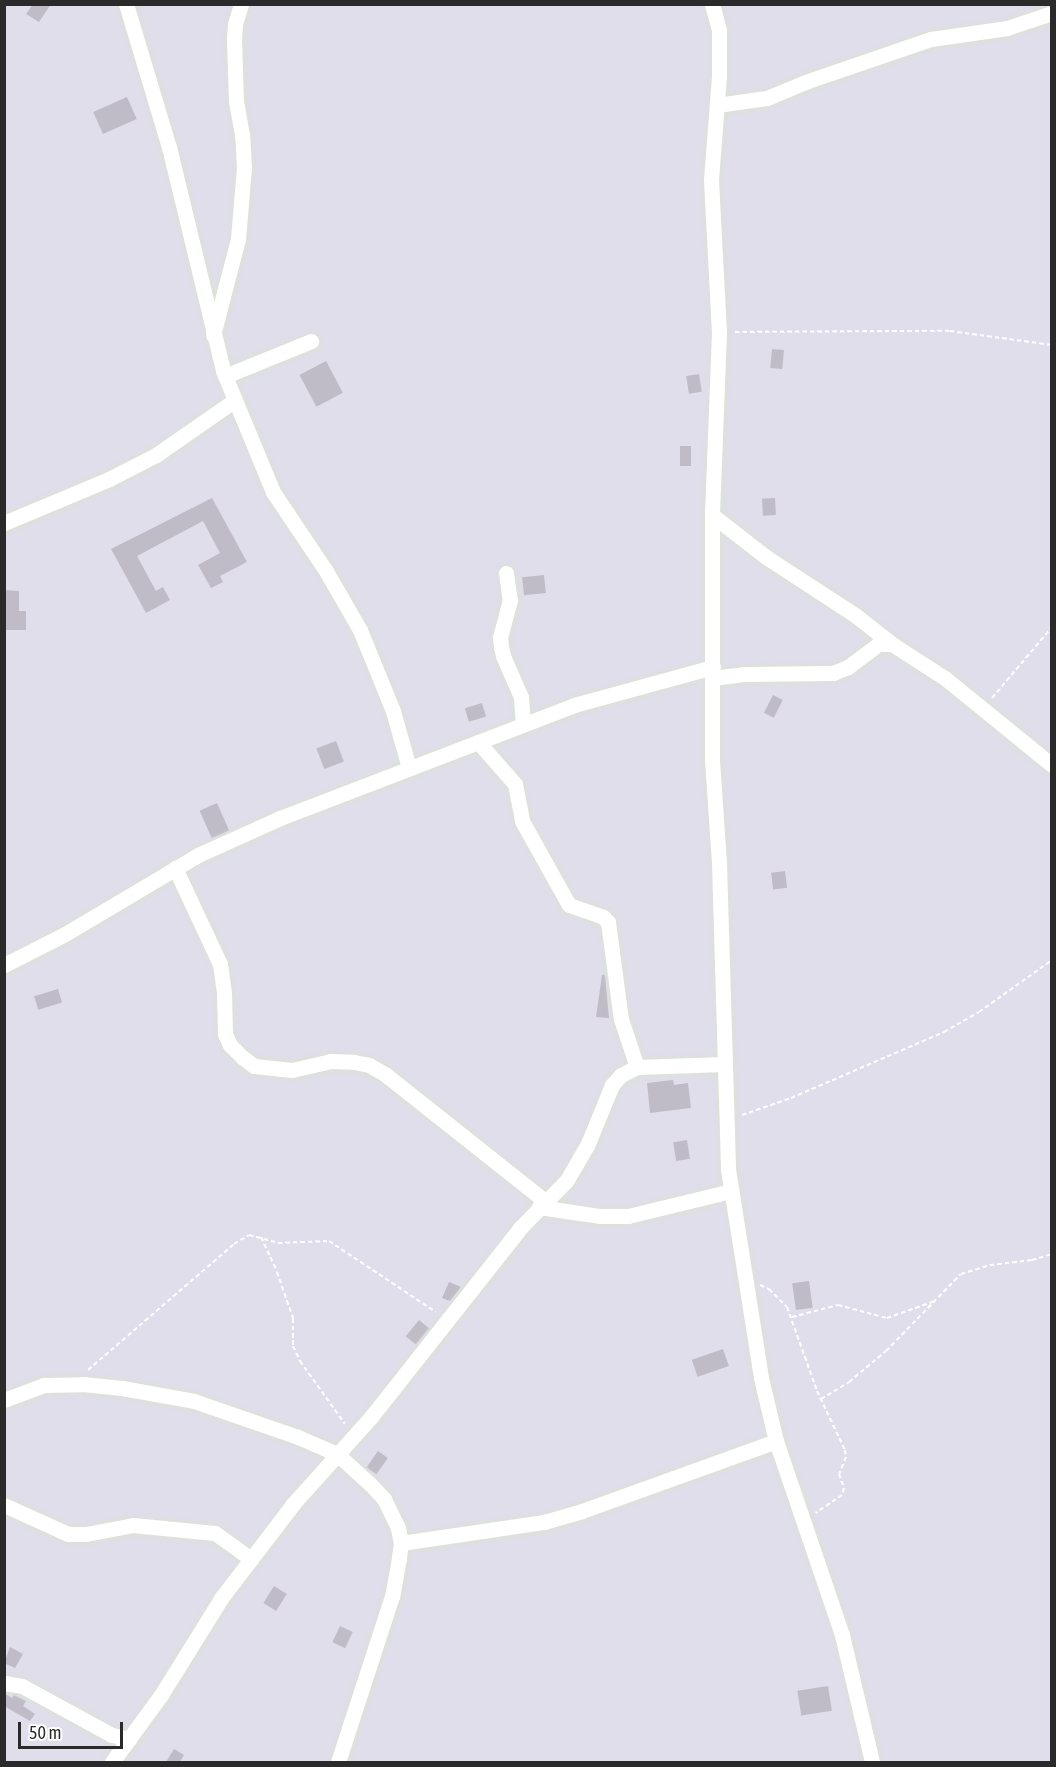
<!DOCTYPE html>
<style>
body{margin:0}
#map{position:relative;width:1056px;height:1767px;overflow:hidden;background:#e0deeb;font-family:"Asap Condensed",sans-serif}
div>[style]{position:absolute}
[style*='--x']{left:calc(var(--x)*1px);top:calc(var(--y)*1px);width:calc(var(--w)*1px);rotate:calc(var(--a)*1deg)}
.building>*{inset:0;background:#bfbcc7;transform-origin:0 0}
.path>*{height:2px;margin-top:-1px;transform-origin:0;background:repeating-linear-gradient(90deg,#fff 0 4.5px,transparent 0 7.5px)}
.roads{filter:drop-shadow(0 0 2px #dbe2d3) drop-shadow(0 0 2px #dbe2d3)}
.minor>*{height:15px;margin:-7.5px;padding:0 7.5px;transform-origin:7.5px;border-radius:7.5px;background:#fff}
span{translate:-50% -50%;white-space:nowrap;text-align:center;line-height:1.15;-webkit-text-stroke:4.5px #fff;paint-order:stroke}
.frame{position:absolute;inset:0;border:6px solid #2a2a2a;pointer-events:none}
.scale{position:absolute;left:18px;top:1722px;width:105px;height:27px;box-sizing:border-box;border:3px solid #2a2a2a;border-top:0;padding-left:8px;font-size:18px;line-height:21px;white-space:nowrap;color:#2a2a2a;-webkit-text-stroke:4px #fff;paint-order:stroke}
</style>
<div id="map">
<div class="building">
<i style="clip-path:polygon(33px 4px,51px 4px,39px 22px,26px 14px)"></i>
<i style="left:127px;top:97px;width:24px;height:37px;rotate:66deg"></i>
<i style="left:772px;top:349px;width:12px;height:19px;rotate:5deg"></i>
<i style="left:326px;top:361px;width:36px;height:30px;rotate:62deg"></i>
<i style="left:699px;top:374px;width:18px;height:13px;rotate:81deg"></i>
<i style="left:680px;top:446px;width:11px;height:20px"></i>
<i style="clip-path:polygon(212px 498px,247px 562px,220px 576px,223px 582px,211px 588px,198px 565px,220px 553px,203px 521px,137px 556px,156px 591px,163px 587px,170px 600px,146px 613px,111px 549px)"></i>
<i style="left:775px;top:498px;width:17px;height:13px;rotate:87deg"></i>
<i style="left:544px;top:575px;width:18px;height:22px;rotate:84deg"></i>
<i style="clip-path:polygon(4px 590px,19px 591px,19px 611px,26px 611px,26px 630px,4px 630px)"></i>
<i style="left:773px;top:695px;width:11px;height:20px;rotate:27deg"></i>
<i style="left:482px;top:703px;width:14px;height:18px;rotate:73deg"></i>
<i style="left:336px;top:741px;width:22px;height:21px;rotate:69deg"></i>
<i style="left:217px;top:803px;width:30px;height:19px;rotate:66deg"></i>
<i style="left:785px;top:871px;width:17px;height:14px;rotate:83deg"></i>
<i style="clip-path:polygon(602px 975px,605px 975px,609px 1018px,596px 1017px)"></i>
<i style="left:58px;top:989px;width:14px;height:25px;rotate:73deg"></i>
<i style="clip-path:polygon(673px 1080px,674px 1085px,688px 1083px,691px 1108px,650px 1113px,647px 1083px)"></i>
<i style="left:687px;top:1140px;width:19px;height:14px;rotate:81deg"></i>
<i style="left:809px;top:1281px;width:27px;height:17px;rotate:82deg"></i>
<i style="clip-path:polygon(449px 1282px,461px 1287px,450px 1301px,442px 1298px)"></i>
<i style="left:419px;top:1320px;width:13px;height:21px;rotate:39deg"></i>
<i style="left:723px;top:1349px;width:18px;height:33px;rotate:71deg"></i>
<i style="left:378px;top:1451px;width:12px;height:20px;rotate:35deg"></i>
<i style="left:274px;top:1586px;width:15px;height:20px;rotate:32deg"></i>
<i style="left:340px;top:1626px;width:14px;height:18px;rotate:25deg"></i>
<i style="clip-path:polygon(10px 1647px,23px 1654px,15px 1668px,4px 1663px)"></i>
<i style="left:828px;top:1686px;width:25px;height:31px;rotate:81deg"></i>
<i style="clip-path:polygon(4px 1693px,12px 1698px,14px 1695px,26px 1701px,23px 1706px,35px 1714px,30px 1721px,4px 1706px)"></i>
<i style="clip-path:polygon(174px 1749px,184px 1755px,180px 1762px,166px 1762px)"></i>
</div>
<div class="path">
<i style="--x:735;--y:332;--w:215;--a:-0.3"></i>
<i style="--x:950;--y:331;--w:103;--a:7.8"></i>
<i style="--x:992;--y:698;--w:93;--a:-49.8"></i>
<i style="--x:742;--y:1115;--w:52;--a:-19.1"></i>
<i style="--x:791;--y:1098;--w:167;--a:-23.3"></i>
<i style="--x:944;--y:1032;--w:40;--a:-29.7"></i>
<i style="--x:979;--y:1012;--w:90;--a:-35.5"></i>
<i style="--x:261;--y:1237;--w:38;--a:65"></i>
<i style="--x:277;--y:1272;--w:49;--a:70.8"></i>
<i style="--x:293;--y:1318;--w:28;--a:90"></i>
<i style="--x:293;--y:1346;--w:17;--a:65"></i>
<i style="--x:300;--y:1361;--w:77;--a:54.5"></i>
<i style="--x:760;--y:1285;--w:10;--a:24"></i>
<i style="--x:769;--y:1289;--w:25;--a:45"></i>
<i style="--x:787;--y:1307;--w:89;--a:70.3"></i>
<i style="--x:817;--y:1391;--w:65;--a:64.6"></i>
<i style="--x:845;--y:1450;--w:7;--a:82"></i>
<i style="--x:846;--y:1457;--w:18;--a:112"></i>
<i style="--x:839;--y:1474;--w:15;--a:70"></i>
<i style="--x:844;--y:1488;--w:7;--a:106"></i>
<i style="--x:842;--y:1495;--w:32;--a:146"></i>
<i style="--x:792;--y:1317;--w:48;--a:-14.6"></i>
<i style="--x:838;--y:1305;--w:51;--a:14.9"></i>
<i style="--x:887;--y:1318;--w:51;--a:-19.5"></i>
<i style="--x:88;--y:1370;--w:193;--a:-40.8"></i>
<i style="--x:234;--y:1244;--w:17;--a:-31"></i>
<i style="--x:249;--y:1235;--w:30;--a:15"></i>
<i style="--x:278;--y:1243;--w:51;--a:-2.2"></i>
<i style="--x:329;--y:1241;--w:128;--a:33.6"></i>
<i style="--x:821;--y:1399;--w:33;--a:-31"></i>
<i style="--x:849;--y:1382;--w:48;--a:-40"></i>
<i style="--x:886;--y:1351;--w:107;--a:-45.8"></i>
<i style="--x:961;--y:1274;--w:30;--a:-17"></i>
<i style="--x:990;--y:1265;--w:42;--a:-6.8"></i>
<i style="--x:1032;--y:1260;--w:21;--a:-17"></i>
</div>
<div class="roads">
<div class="minor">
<i style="--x:126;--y:4;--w:149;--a:73.3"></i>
<i style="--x:169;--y:147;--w:230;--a:76.4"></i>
<i style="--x:223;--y:371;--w:131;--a:67.5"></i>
<i style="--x:273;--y:492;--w:95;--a:56.1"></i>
<i style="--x:326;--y:571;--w:68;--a:60"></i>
<i style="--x:360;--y:630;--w:87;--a:67.8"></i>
<i style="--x:393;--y:711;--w:59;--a:74.3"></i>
<i style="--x:712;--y:4;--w:28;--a:75"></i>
<i style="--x:719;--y:31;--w:45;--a:90"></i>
<i style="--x:719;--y:76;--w:104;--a:94.4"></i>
<i style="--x:711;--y:180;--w:152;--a:87"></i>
<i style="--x:719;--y:332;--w:180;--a:92.2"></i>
<i style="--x:712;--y:512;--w:248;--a:90"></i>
<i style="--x:712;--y:760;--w:103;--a:86.1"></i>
<i style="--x:719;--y:863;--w:306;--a:88.3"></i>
<i style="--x:728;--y:1169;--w:212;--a:81"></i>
<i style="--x:761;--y:1378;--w:65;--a:76.6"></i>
<i style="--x:776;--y:1441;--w:205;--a:71.2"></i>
<i style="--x:842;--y:1635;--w:130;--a:76.7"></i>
<i style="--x:717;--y:105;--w:50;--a:-8"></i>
<i style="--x:767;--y:98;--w:44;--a:-22.5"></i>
<i style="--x:808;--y:81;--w:130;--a:-18.9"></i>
<i style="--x:931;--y:39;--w:77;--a:-8.2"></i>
<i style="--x:1007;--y:28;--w:47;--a:-18.4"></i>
<i style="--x:213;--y:335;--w:99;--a:-75.4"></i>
<i style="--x:238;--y:239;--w:71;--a:-85.2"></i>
<i style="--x:244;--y:168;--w:33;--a:-93"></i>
<i style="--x:242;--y:135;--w:34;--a:-100"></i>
<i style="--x:236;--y:102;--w:63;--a:-91.8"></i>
<i style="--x:234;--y:39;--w:15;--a:-86"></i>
<i style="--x:235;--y:24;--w:21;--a:-73"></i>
<i style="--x:225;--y:376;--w:93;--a:-22.1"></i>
<i style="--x:712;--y:515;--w:68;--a:37.9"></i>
<i style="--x:766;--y:557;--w:106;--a:33.1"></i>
<i style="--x:855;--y:615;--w:47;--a:38.1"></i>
<i style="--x:4;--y:523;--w:114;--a:-22.7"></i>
<i style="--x:109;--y:479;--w:53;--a:-27.1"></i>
<i style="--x:156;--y:455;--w:96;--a:-34.8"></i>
<i style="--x:506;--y:573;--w:27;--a:82"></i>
<i style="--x:510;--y:600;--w:38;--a:105"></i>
<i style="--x:500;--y:637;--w:10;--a:84"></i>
<i style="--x:501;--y:647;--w:9;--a:77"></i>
<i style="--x:503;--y:656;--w:45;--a:66.3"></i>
<i style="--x:521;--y:697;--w:28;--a:86"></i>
<i style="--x:712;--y:678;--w:32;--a:-7"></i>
<i style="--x:744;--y:674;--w:89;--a:-0.6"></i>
<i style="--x:833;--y:673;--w:16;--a:-22"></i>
<i style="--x:848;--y:667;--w:38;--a:-37"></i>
<i style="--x:878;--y:644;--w:14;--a:0"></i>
<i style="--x:892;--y:644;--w:64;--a:32.9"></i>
<i style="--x:946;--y:679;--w:136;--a:39.1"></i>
<i style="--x:478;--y:742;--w:56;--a:48.6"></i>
<i style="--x:515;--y:784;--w:38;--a:79"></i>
<i style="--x:522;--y:821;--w:96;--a:60.8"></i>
<i style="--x:569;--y:905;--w:36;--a:19"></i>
<i style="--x:603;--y:917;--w:7;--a:45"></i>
<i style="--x:608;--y:922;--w:98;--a:82.4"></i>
<i style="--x:621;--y:1019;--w:51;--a:71.6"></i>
<i style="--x:175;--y:868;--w:106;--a:64.9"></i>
<i style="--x:220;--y:964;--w:28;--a:82"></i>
<i style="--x:224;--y:992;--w:42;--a:88.6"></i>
<i style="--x:225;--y:1034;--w:12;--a:66"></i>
<i style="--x:230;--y:1045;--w:17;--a:45"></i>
<i style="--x:242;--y:1057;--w:15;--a:37"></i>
<i style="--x:254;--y:1066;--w:38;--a:6"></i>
<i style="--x:292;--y:1070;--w:39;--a:-13"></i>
<i style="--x:330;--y:1061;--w:24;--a:2"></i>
<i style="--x:354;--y:1062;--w:15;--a:11"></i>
<i style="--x:369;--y:1065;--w:20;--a:30"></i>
<i style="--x:386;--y:1075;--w:203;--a:38.4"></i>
<i style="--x:4;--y:965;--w:68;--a:-26.9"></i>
<i style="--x:65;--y:934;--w:155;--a:-30.7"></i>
<i style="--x:198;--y:855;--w:90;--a:-24.3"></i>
<i style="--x:280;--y:818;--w:315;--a:-21"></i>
<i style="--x:574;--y:705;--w:144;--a:-15.3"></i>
<i style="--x:539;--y:1207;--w:62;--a:8.4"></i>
<i style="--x:600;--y:1216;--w:28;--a:0"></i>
<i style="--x:628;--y:1216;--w:106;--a:-13.6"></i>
<i style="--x:4;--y:1400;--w:43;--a:-20.6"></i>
<i style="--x:44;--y:1385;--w:39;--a:-1"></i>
<i style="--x:83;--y:1384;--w:39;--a:6"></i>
<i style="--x:122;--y:1388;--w:73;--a:10.2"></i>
<i style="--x:194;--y:1401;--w:110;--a:19.1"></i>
<i style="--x:298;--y:1437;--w:43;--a:23.6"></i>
<i style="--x:337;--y:1454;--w:46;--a:42.4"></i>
<i style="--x:371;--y:1485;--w:19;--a:47"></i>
<i style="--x:384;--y:1499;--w:32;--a:64"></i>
<i style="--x:398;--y:1528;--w:15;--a:79"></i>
<i style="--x:401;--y:1543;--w:15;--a:98"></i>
<i style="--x:399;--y:1558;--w:39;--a:100"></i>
<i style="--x:392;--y:1596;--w:175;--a:108"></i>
<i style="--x:4;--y:1505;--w:70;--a:24.4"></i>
<i style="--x:68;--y:1534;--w:18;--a:0"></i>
<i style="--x:86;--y:1534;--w:48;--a:-10.8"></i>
<i style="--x:133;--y:1525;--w:82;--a:5.6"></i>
<i style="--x:215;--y:1533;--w:44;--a:35.8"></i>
<i style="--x:401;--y:1543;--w:145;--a:-8.4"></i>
<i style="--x:544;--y:1522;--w:40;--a:-16"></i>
<i style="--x:582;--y:1511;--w:206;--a:-19.8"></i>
<i style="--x:4;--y:1683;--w:18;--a:9"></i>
<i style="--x:22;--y:1686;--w:102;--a:28.6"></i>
<i style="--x:112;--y:1735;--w:18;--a:13"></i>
<i style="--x:112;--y:1762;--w:83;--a:-53.8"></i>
<i style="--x:161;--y:1695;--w:115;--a:-58.1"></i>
<i style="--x:222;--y:1597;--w:117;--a:-52.6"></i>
<i style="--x:293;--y:1504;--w:117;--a:-48.1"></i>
<i style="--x:371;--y:1417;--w:241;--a:-51.7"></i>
<i style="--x:520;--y:1228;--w:67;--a:-45.6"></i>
<i style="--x:567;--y:1180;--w:39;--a:-60"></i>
<i style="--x:587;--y:1146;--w:66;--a:-67.7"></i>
<i style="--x:612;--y:1085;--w:13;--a:-48"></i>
<i style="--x:621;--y:1075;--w:18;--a:-27"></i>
<i style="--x:637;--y:1067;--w:87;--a:-2"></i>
</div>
</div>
<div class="frame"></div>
<div class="scale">50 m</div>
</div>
